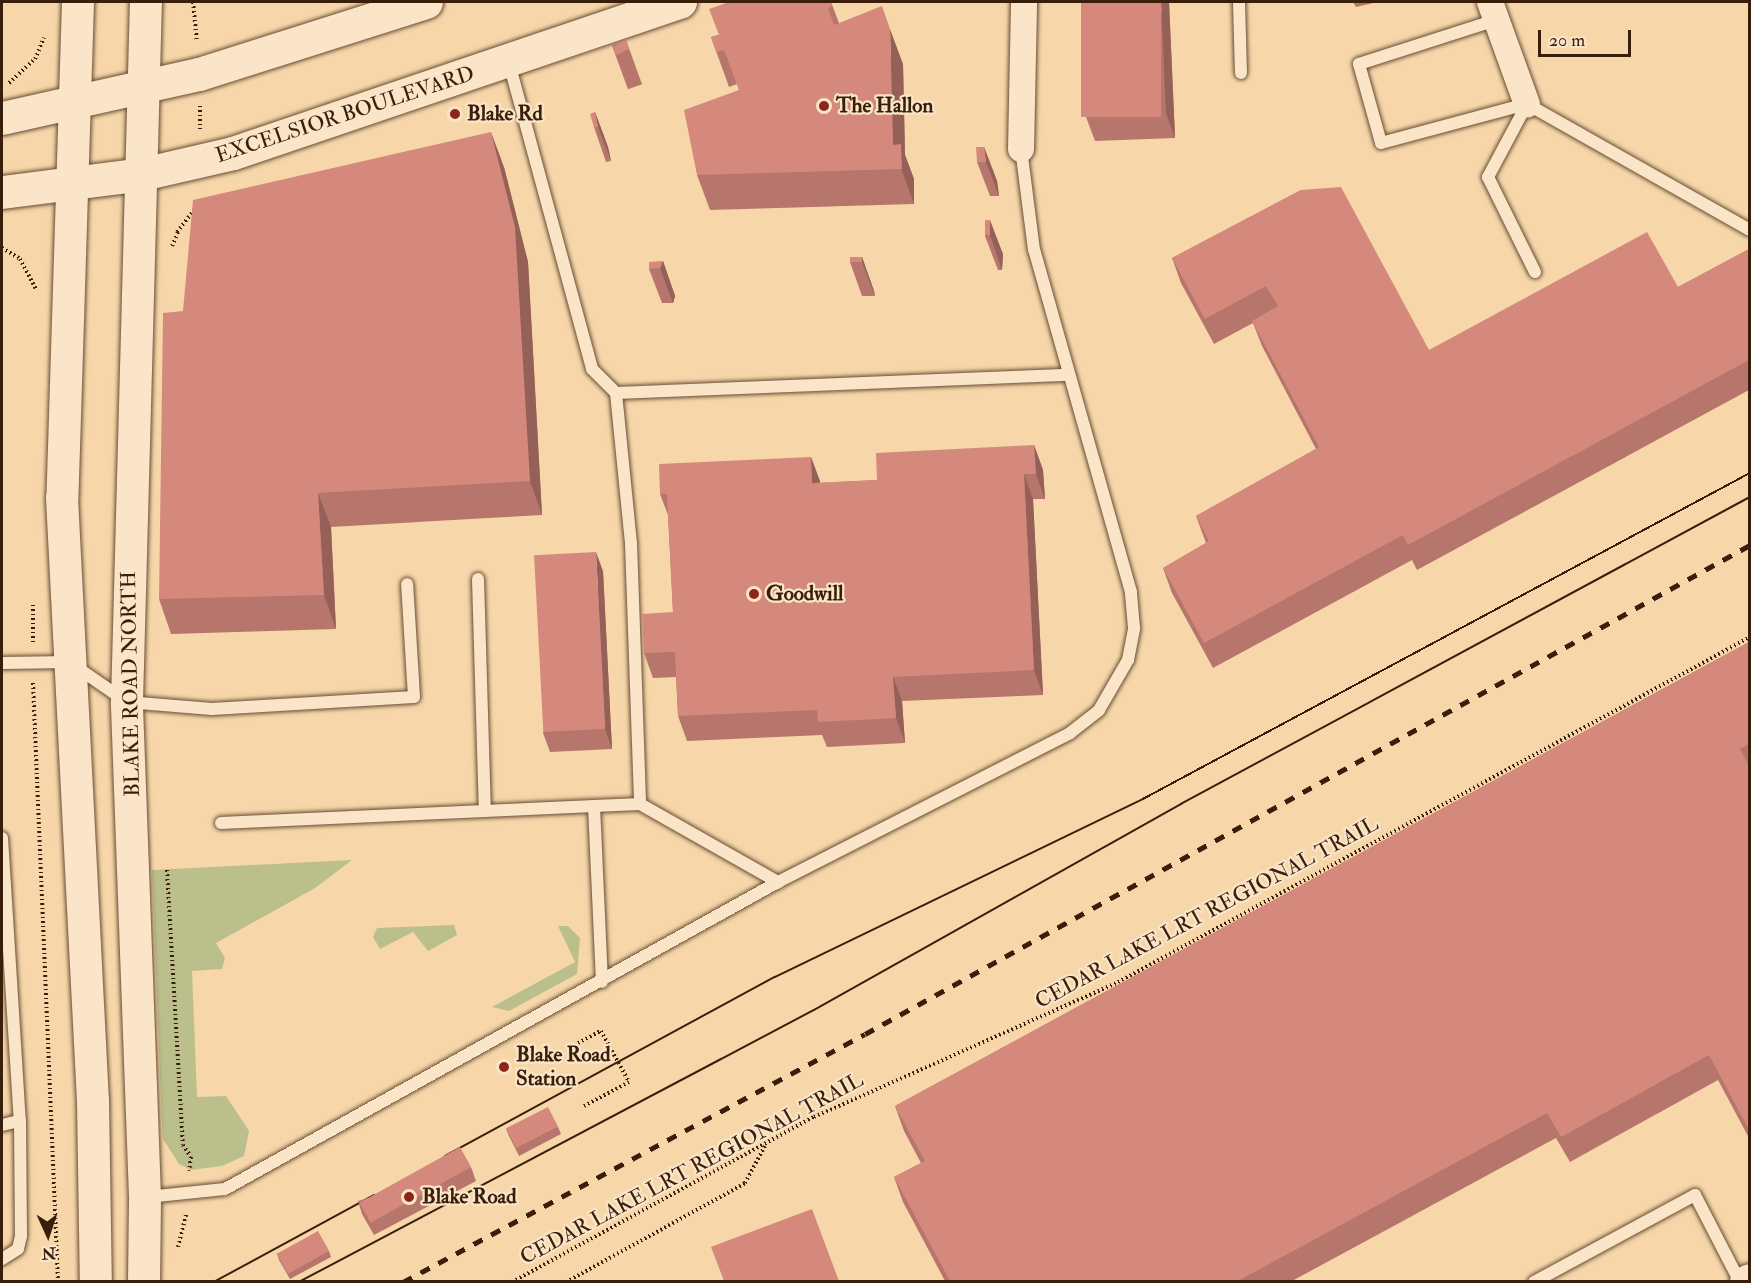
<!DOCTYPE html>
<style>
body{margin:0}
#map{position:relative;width:1751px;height:1283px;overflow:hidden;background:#f7d7aa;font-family:"IM FELL Double Pica",serif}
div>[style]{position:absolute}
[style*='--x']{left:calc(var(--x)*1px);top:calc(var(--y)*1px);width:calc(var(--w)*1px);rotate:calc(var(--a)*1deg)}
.green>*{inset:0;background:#babf8b}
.path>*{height:4px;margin-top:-2px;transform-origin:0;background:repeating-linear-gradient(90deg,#391f0b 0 1.5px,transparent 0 4.5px)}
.roads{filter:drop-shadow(0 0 2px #684d33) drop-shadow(0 0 2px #684d33)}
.service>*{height:12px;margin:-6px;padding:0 6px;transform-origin:6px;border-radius:6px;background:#fae5c8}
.minor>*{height:26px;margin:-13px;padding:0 13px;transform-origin:13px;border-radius:13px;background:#fae5c8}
.tertiary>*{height:32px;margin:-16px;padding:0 16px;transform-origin:16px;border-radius:16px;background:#fae5c8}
.secondary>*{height:33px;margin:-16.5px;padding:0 16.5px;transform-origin:16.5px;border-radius:16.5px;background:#fae5c8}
.tram>*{height:1.5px;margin:-0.75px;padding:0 0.75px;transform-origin:0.75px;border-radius:0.75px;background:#391f0b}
.rail>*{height:4.5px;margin-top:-2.25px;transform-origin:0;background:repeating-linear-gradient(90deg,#391f0b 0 10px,transparent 0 20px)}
.wall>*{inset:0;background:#b6766b;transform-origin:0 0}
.shaded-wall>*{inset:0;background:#946057}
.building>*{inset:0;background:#d4897c;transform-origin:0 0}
.dots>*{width:16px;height:16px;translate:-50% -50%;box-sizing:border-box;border:3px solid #fae5c8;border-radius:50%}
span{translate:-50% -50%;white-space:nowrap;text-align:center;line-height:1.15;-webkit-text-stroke:4.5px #fae5c8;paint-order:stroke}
.poi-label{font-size:21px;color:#391f0b;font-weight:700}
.left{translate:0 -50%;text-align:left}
.street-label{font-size:21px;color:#391f0b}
.frame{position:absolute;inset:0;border:3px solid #391f0b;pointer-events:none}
.north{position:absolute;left:18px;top:1205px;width:60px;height:60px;-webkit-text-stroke:4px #fae5c8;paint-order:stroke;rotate:177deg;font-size:16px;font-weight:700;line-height:24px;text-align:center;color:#391f0b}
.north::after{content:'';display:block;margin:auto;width:21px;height:27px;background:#391f0b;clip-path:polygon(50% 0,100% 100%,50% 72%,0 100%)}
.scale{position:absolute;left:1538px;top:30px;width:93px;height:27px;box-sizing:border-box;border:3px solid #391f0b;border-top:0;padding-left:8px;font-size:18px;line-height:21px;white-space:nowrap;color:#391f0b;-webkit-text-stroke:4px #fae5c8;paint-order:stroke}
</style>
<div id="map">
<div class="green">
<i style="clip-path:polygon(352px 860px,315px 888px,216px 943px,225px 958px,222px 969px,192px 971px,197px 1097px,226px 1096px,249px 1131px,244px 1156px,222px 1166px,191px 1170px,179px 1164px,163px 1139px,162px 1125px,152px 870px)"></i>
<i style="clip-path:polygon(454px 925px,457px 935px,428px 951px,413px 932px,380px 949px,373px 937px,377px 928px)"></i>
<i style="clip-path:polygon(558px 926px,568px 926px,580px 938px,577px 974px,509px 1011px,492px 1007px,575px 962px)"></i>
</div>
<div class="path">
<i style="--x:193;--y:2;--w:40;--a:84.3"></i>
<i style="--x:9;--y:83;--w:35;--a:-43"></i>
<i style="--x:35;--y:59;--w:23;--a:-67"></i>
<i style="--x:200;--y:106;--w:23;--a:90"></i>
<i style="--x:177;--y:232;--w:31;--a:-52"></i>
<i style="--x:172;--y:246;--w:15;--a:-67"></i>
<i style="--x:2;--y:248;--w:21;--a:31"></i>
<i style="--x:20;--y:259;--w:34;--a:62"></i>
<i style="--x:33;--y:642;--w:37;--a:-90"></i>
<i style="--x:33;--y:683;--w:600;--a:87.61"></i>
<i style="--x:167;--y:870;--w:275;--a:86.7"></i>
<i style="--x:183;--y:1145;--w:14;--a:56"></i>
<i style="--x:191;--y:1157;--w:14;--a:98"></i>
<i style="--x:578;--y:1043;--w:26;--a:-28"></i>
<i style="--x:601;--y:1031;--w:58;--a:61.2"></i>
<i style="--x:629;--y:1082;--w:51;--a:151.9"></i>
<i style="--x:178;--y:1247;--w:34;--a:-76"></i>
<i style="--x:512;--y:1282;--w:344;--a:-28.7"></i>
<i style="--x:814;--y:1117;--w:333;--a:-23.9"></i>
<i style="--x:1118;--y:982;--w:720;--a:-28.63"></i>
<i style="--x:566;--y:1282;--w:205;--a:-28.9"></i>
<i style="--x:745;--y:1183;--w:42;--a:-61.6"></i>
</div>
<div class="roads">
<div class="service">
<i style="--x:1239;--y:2;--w:71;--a:88.4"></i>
<i style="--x:1496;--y:20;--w:144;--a:162.2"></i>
<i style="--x:1359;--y:64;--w:82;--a:74.4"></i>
<i style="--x:1381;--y:143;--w:151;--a:-15"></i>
<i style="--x:1527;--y:104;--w:256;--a:29.5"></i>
<i style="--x:509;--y:63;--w:317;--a:74.8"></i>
<i style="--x:592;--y:369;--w:34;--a:45"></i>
<i style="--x:616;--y:393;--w:151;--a:84.3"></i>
<i style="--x:631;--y:543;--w:261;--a:88"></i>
<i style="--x:640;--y:804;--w:46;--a:177.5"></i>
<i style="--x:1527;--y:104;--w:83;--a:118.1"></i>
<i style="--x:1488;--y:177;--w:106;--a:63.7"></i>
<i style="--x:616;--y:393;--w:453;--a:-2.3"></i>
<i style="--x:478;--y:579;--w:232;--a:88.3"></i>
<i style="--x:2;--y:663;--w:67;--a:-0.9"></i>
<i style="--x:69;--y:662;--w:70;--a:34.6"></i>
<i style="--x:127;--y:702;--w:85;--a:4.7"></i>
<i style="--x:212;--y:709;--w:202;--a:-3.4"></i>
<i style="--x:414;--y:697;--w:113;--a:-93.5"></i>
<i style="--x:640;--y:804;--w:159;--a:29.5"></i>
<i style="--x:221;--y:823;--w:373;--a:-2.6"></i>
<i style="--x:594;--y:806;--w:176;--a:87.4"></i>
<i style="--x:2;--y:838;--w:284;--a:86.4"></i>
<i style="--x:20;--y:1121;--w:115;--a:89.5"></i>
<i style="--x:21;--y:1236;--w:13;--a:103"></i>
<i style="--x:18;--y:1249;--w:19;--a:148"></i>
<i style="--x:2;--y:1125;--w:18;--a:-13"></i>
<i style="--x:147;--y:1197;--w:78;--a:-5.9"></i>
<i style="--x:225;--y:1189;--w:633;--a:-29.04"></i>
<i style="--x:778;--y:882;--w:328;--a:-27"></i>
<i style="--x:1070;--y:733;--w:37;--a:-38"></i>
<i style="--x:1099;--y:710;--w:58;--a:-59.9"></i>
<i style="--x:1128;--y:660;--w:33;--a:-79"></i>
<i style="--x:1134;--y:628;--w:36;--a:-95"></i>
<i style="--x:1131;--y:592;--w:355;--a:-105.8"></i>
<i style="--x:1034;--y:250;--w:102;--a:-97.3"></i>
<i style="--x:1534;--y:1282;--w:183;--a:-28.4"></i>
<i style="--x:1695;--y:1195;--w:98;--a:62.7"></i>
</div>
<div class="minor">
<i style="--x:1490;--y:2;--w:109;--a:70.1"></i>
<i style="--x:1021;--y:149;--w:147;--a:-88.8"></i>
</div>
<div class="tertiary">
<i style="--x:78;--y:2;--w:496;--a:91.8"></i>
<i style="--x:62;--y:498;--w:604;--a:87.06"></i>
<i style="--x:93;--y:1101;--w:181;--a:89.1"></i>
<i style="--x:144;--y:1282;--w:85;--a:-89.3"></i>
<i style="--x:145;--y:1197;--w:495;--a:-92.1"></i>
<i style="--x:127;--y:702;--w:700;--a:-88.45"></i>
<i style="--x:1746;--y:1282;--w:4;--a:-27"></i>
</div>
<div class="secondary">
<i style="--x:2;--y:118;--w:202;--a:-12.6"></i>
<i style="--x:199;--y:74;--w:238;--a:-17.6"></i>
<i style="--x:2;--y:192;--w:141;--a:-7.3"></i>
<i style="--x:142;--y:174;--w:93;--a:-13"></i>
<i style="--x:233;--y:153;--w:472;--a:-18.7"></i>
</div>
</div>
<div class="tram">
<i style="--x:445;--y:1156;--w:375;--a:-28.5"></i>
<i style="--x:775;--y:977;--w:409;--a:-25.8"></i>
<i style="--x:1143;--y:799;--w:689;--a:-28.24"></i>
<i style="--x:214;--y:1282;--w:182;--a:-28.5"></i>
<i style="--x:299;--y:1282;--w:582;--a:-27.84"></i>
<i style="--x:814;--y:1010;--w:421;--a:-29.3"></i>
<i style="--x:1181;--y:804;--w:647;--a:-28.35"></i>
</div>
<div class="rail">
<i style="--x:403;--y:1282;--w:524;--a:-28.23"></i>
<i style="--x:865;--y:1034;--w:1011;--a:-28.92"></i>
</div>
<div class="wall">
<i style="clip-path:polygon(831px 2px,839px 23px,903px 64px,905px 155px,914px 179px,914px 204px,710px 210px,697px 175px,739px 90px,737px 84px,729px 87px,711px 37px)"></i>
<i style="clip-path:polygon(1169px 2px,1175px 138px,1095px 141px,1086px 117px)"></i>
<i style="clip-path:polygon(1353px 2px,1378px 2px,1356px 7px)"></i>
<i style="left:626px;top:40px;width:47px;height:15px;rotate:70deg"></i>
<i style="clip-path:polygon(595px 112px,608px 147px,611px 161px,606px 162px,594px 127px)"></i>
<i style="clip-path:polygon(984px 147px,997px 181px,999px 196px,990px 196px,977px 162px)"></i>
<i style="clip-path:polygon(504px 167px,528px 262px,542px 515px,331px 527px,336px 629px,171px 634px,159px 599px)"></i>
<i style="clip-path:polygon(1301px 190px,1429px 350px,1678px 287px,1749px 249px,1749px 390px,1417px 570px,1412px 560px,1213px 668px,1172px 593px,1163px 568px,1206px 543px,1196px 516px,1316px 449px,1262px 346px,1253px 323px,1214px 344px,1181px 283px,1172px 258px)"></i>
<i style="clip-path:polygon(985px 221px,1003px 254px,1002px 270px,998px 270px,985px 236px)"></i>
<i style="clip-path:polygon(862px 257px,874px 291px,875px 296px,862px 296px,850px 262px)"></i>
<i style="clip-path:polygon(663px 261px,675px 296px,673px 303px,662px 303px,649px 269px)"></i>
<i style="clip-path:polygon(1034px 445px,1043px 470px,1045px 499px,1033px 499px,1043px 695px,902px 701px,905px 743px,827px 747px,822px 735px,687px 741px,678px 716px,676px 677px,653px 678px,644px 653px,673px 612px,668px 515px,660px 494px,811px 457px,820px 483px,877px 480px)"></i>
<i style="clip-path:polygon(603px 571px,612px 749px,550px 752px,543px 733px)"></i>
<i style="clip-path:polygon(1749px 642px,1749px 1138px,1718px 1080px,1570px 1162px,1556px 1138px,1292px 1281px,945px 1281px,903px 1202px,894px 1177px,921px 1163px,904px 1131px,895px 1106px)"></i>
<i style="clip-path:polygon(558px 1127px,561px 1134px,519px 1156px,509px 1136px,506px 1129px)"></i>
<i style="clip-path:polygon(471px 1167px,476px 1181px,374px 1235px,362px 1214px,358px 1201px)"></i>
<i style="clip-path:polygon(329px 1251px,331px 1257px,290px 1279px,279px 1260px,277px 1253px)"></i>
</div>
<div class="shaded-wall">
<i style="clip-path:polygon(1161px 2px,1169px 2px,1175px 138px,1166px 113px)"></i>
<i style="clip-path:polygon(890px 29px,903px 64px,905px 155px,914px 179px,914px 204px,893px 145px)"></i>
<i style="clip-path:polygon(595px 112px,608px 147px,611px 161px,598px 127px)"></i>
<i style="clip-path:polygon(491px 132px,504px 167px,528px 262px,542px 515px,530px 481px)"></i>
<i style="clip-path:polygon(984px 147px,997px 181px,999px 196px,986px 162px)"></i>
<i style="clip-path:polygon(990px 220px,1003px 254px,1002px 270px,990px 235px)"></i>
<i style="clip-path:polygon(862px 257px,874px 291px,875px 296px,862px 262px)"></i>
<i style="clip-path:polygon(663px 261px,675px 296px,673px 303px,660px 268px)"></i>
<i style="clip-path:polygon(1034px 445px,1043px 470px,1045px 499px,1036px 474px)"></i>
<i style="clip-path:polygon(811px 457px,820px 481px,821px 508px,812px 483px)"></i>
<i style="clip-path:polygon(1024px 474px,1033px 499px,1043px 695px,1034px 670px)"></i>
<i style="clip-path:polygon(318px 493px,331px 527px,336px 629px,324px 595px)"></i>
<i style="clip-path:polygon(596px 552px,603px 571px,612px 749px,605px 729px)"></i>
<i style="clip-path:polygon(893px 677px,902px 701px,905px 743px,896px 718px)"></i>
</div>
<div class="building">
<i style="clip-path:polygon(729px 2px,831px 2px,832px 6px,828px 8px,834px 25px,882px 6px,890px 29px,893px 145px,901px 144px,902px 169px,697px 175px,684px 110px,739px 90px,724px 50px,716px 52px,711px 37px,719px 35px,709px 9px)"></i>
<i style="left:1081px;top:2px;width:80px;height:115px"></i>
<i style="clip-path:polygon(626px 40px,629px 49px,616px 55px,613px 47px)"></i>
<i style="clip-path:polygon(595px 112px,598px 127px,594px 127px,590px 114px)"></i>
<i style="clip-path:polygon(491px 132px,515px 227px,530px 481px,318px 493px,324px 595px,159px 599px,163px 313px,183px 311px,193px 200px)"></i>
<i style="clip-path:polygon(976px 147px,984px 147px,986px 162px,977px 162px)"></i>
<i style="clip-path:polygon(1341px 187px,1429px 350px,1647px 232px,1678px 287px,1749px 249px,1749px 360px,1408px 545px,1403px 535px,1204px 643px,1163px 568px,1209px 541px,1196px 516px,1319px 447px,1252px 321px,1278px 306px,1266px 286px,1205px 319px,1172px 258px,1301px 190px)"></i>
<i style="left:990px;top:220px;width:15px;height:5px;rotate:90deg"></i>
<i style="left:850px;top:257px;width:12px;height:5px"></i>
<i style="clip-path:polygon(663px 261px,660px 268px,649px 269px,649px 262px)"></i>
<i style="clip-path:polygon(1034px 445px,1036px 474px,1024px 474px,1034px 670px,893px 677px,896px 718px,818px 722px,817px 710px,678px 716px,675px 652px,644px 653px,642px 614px,673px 612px,667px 494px,660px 494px,659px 464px,811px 457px,812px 483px,877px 480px,876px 453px)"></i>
<i style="left:596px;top:552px;width:177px;height:62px;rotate:87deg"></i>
<i style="clip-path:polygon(1749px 642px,1749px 744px,1740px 749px,1749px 766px,1749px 1130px,1709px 1055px,1561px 1137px,1547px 1113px,1238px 1281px,950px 1281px,894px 1177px,925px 1161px,895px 1106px)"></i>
<i style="left:548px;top:1107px;width:22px;height:47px;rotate:63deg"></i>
<i style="left:460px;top:1147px;width:23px;height:115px;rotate:61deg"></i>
<i style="clip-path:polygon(812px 1209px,839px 1281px,724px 1281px,711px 1247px)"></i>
<i style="left:318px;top:1231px;width:23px;height:47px;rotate:61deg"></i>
</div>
<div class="dots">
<i style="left:824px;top:106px;background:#8f2418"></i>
<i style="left:455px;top:114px;background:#8f2418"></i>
<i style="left:754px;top:594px;background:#8f2418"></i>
<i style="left:504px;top:1067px;background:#8f2418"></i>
<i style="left:409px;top:1197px;background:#8f2418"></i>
</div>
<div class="poi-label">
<span class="left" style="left:836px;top:106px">The Hallon</span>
<span class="left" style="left:467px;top:114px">Blake Rd</span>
<span class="left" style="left:766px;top:594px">Goodwill</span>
<span class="left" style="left:516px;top:1067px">Blake Road<br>Station</span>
<span class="left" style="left:422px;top:1197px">Blake Road</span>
</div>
<div class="street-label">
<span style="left:345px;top:115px;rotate:-18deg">EXCELSIOR BOULEVARD</span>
<span style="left:131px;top:684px;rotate:-91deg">BLAKE ROAD NORTH</span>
<span style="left:1207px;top:913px;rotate:-28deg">CEDAR LAKE LRT REGIONAL TRAIL</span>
<span style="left:692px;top:1169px;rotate:-28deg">CEDAR LAKE LRT REGIONAL TRAIL</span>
</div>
<div class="frame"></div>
<div class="north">N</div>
<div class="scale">20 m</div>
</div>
